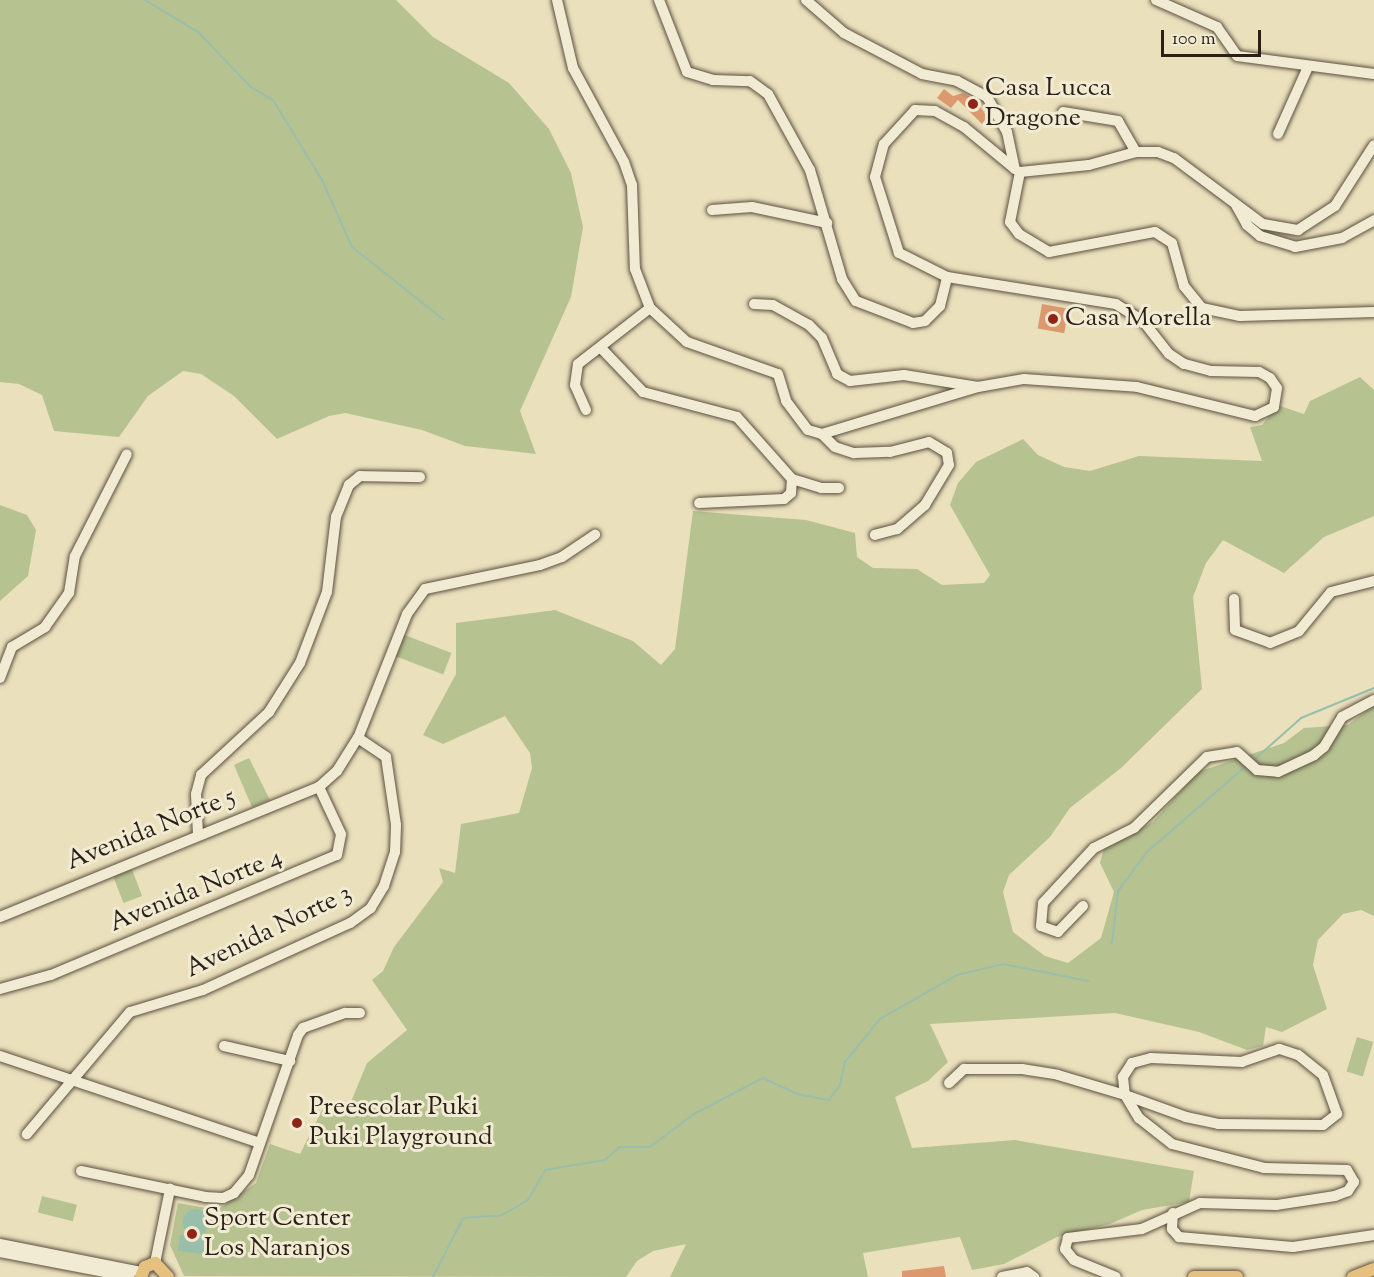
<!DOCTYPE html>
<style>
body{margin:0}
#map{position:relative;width:1374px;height:1277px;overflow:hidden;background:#ebe0bc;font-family:"Sorts Mill Goudy",serif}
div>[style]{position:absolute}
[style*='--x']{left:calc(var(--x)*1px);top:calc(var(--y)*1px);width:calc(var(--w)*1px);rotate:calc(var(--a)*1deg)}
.green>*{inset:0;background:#b7c291;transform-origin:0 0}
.water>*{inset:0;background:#99beab;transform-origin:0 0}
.round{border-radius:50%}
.stream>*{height:2px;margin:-1px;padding:0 1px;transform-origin:1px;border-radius:1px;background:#99beab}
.building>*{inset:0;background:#dd996e;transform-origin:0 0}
.roads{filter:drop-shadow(0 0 2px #5b5041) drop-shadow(0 0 2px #5b5041)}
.minor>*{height:10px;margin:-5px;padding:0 5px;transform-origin:5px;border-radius:5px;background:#f2ebd3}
.major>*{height:12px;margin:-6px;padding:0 6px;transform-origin:6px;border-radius:6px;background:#e6c07e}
.dots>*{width:16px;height:16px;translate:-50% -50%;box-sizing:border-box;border:3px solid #f2ebd3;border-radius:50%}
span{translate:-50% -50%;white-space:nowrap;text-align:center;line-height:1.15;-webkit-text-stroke:6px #f2ebd3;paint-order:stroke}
.poi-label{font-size:26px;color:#2b2018}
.left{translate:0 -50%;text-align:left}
.street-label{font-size:26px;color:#2b2018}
.scale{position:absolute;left:1161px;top:30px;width:100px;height:27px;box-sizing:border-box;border:3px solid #2b2018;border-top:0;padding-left:8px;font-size:18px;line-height:21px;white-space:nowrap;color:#2b2018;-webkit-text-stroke:4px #f2ebd3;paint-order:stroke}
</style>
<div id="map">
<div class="green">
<i style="clip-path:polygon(0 0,396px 0,433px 37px,509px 83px,549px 129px,571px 173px,583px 227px,571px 297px,520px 411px,536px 454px,465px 446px,422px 430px,345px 413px,329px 416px,277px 439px,234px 396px,201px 374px,183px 371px,148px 396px,119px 437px,54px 431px,42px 395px,19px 384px,0 382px)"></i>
<i style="clip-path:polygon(1360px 377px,1374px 390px,1374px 516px,1324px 537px,1284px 573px,1223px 540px,1206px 563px,1193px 597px,1202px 689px,1121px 768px,1070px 808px,1050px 837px,1009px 875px,1003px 892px,1013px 932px,1045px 956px,1068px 963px,1101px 938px,1114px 892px,1100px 863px,1104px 848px,1153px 822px,1198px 772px,1284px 743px,1304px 728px,1348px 725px,1374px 705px,1374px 916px,1361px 910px,1343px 914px,1318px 940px,1313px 965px,1327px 1009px,1282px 1032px,1266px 1027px,1263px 1046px,1247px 1050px,1199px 1032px,1115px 1013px,930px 1024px,948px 1062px,928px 1081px,895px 1097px,912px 1148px,1015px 1140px,1194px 1171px,1189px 1202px,1142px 1210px,1110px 1224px,1057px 1237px,1004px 1264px,972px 1270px,960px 1237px,863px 1253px,868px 1277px,670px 1277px,686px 1244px,653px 1251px,637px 1261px,626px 1277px,184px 1276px,170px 1245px,178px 1203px,217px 1210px,256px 1183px,270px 1144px,300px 1154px,322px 1110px,345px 1116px,367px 1063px,407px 1030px,372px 980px,383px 971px,394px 947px,443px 882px,439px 868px,455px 873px,461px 824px,519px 813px,532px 768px,530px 753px,505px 716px,443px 744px,423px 735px,456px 674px,456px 623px,555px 610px,633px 641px,661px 665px,675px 649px,693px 511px,806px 520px,855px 533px,857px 557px,873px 568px,917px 569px,942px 585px,984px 583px,990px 575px,950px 505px,958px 483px,976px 462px,1023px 439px,1038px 455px,1064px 467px,1090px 471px,1139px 456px,1262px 461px,1250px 427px,1262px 425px,1277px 405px,1304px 414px,1310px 401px)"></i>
<i style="clip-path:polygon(0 505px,27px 515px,36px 530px,28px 576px,0 601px)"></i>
<i style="left:402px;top:634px;width:53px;height:23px;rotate:21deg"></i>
<i style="clip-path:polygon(249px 758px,270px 800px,252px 807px,234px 765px)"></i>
<i style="left:131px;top:867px;width:31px;height:20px;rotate:69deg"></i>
<i style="left:1357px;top:1037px;width:17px;height:36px;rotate:17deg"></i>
<i style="left:42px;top:1196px;width:36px;height:17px;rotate:14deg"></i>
</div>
<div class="water">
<i class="round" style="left:183px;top:1209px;width:26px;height:26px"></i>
<i style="left:180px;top:1235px;width:27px;height:16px;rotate:8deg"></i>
</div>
<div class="stream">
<i style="--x:145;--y:0;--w:62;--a:31.1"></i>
<i style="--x:198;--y:32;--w:76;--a:46.1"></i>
<i style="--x:251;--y:87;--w:26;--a:31"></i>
<i style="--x:273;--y:100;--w:94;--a:58.5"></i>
<i style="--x:322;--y:180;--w:73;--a:65.9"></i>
<i style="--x:352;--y:247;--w:117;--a:38.4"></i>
<i style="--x:1256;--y:758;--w:60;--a:-41.6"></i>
<i style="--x:1301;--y:718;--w:79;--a:-22.3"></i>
<i style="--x:1112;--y:944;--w:53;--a:-83.5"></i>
<i style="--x:1118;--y:891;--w:49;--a:-53.4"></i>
<i style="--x:1147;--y:852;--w:133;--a:-41"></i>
<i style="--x:433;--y:1277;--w:66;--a:-63"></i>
<i style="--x:463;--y:1218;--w:39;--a:-4"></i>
<i style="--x:502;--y:1215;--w:30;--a:-30"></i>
<i style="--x:528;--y:1200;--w:34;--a:-60"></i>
<i style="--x:545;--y:1170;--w:61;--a:-9.5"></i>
<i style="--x:605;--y:1160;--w:20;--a:-41"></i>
<i style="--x:620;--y:1147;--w:30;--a:0"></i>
<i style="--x:650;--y:1147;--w:55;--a:-36.9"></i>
<i style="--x:694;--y:1114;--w:78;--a:-27.6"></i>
<i style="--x:763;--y:1078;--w:38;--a:25"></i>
<i style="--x:797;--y:1094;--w:33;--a:11"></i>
<i style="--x:829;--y:1100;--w:19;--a:-54"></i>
<i style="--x:840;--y:1085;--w:24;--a:-78"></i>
<i style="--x:845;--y:1062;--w:55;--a:-50.9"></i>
<i style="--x:880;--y:1019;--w:89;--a:-29.7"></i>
<i style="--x:957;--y:975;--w:47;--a:-13.4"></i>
<i style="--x:1003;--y:964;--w:87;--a:11.3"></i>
</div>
<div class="building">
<i style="clip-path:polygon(944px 89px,953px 96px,963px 93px,976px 100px,987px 117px,982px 124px,958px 100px,951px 108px,937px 98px)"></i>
<i style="left:1042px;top:304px;width:27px;height:25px;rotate:10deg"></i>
<i style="clip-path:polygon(944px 1266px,946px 1277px,902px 1277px,902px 1271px)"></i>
</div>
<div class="roads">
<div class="minor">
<i style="--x:557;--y:0;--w:70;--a:76.8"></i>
<i style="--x:573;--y:68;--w:107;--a:61.5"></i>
<i style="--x:624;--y:162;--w:24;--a:71"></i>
<i style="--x:632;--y:185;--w:84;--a:88"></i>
<i style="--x:635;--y:269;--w:42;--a:69"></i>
<i style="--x:650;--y:308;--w:50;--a:42.6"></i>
<i style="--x:687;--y:342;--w:96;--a:19.4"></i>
<i style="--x:778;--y:374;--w:28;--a:73"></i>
<i style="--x:786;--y:401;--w:36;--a:53"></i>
<i style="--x:808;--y:430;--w:15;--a:16"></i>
<i style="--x:822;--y:434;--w:163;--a:-16.8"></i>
<i style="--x:978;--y:387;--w:47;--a:-9.9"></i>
<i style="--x:1024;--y:379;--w:113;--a:4"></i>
<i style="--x:1137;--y:387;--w:122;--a:13.8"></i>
<i style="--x:1255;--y:416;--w:21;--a:-25"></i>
<i style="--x:1274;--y:407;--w:19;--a:-81"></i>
<i style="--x:1277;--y:388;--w:12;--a:-125"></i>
<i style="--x:1270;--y:378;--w:13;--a:-151"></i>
<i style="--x:1259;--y:372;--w:48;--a:-178.8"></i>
<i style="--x:1211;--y:371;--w:28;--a:-165"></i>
<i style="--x:1184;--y:364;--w:18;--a:-146"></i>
<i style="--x:1169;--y:354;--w:42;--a:-128.2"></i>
<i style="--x:1143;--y:321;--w:32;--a:-148"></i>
<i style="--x:1116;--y:304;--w:171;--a:-170.9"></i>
<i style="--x:947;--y:277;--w:54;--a:-153.4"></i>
<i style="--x:899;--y:253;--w:80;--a:-107.5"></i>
<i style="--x:875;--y:177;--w:34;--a:-75"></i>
<i style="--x:884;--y:144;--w:46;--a:-47.6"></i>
<i style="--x:915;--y:110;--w:20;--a:3"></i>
<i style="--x:935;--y:111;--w:33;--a:29"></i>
<i style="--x:964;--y:127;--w:66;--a:39.5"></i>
<i style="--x:659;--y:0;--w:77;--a:68.7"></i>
<i style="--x:687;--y:72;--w:27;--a:17"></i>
<i style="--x:713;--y:80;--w:37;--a:2"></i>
<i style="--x:750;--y:81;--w:22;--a:36"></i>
<i style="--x:768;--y:94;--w:87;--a:61.1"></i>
<i style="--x:810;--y:170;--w:114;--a:73.6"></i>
<i style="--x:842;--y:279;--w:26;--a:58"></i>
<i style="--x:856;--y:301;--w:61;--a:21.1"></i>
<i style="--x:913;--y:323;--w:12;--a:-9"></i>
<i style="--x:925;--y:321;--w:21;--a:-45"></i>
<i style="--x:940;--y:306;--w:30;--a:-76"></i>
<i style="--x:806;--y:0;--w:50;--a:41"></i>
<i style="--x:844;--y:33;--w:88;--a:27.7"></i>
<i style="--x:922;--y:74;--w:36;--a:11"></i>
<i style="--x:957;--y:81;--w:34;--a:28"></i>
<i style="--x:987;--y:97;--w:40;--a:60.3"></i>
<i style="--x:1007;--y:132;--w:38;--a:78"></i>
<i style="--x:1156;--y:0;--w:67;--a:23.9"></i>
<i style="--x:1217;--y:27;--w:35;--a:55"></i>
<i style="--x:1237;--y:56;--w:138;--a:7.5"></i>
<i style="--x:1063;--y:112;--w:56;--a:9.3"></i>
<i style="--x:1118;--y:121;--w:36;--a:60"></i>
<i style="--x:1278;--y:134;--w:73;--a:-65.9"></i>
<i style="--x:1020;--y:172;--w:51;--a:101.3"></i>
<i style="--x:1010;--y:222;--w:15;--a:53"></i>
<i style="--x:1019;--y:234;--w:35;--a:31"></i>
<i style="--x:1049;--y:252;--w:108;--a:-10.7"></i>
<i style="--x:1155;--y:232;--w:20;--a:33"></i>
<i style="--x:1172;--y:243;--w:45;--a:74.4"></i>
<i style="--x:1184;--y:286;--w:28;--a:51"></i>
<i style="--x:1202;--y:308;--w:39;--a:12"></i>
<i style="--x:1240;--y:316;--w:134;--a:-1.7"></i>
<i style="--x:1020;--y:172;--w:69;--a:-5.8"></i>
<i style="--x:1089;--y:165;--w:49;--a:-15.5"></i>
<i style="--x:1136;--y:152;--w:22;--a:0"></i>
<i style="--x:1158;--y:152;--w:17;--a:21"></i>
<i style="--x:1174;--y:158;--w:111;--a:36.6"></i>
<i style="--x:1263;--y:224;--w:36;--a:10"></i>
<i style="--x:1298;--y:230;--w:44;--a:-33"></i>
<i style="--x:1335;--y:206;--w:72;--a:-57.4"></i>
<i style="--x:1236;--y:205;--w:23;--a:61"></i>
<i style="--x:1247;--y:225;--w:17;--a:40"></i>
<i style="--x:1260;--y:236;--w:37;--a:17"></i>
<i style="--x:1295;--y:247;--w:48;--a:-10.8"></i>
<i style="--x:1342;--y:238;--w:37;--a:-29"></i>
<i style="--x:712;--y:210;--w:40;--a:-4.3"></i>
<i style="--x:752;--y:207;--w:77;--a:12"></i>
<i style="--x:754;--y:304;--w:19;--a:3"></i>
<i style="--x:773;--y:305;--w:41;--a:29.1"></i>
<i style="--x:809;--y:325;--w:18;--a:45"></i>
<i style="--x:822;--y:338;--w:39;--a:67"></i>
<i style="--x:837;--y:374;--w:15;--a:28"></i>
<i style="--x:850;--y:381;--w:54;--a:-6.3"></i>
<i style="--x:904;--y:375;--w:75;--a:9.2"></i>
<i style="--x:601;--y:348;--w:61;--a:46.3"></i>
<i style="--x:643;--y:392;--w:97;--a:14.9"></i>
<i style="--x:737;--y:417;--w:83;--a:48.4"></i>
<i style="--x:792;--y:479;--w:14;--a:94"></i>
<i style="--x:791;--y:493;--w:9;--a:139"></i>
<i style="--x:784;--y:499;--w:85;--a:177.3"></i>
<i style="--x:586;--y:410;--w:27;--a:-114"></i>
<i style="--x:575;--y:385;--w:21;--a:-82"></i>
<i style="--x:578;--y:364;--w:91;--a:-37.9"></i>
<i style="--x:822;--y:434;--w:18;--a:45"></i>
<i style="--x:835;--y:447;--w:20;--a:18"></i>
<i style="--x:854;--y:453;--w:36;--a:-2"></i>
<i style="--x:890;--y:452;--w:40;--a:-14.4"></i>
<i style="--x:929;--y:442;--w:21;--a:31"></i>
<i style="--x:947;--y:453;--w:12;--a:81"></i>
<i style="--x:949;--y:465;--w:47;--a:121"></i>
<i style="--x:925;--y:505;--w:37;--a:139"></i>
<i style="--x:897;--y:529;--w:23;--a:165"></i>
<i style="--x:792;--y:479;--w:30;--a:17"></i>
<i style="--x:821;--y:488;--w:18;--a:0"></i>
<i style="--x:1234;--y:599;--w:31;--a:88"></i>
<i style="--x:1235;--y:630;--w:37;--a:20"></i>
<i style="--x:1270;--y:643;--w:31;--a:-22"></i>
<i style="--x:1299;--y:631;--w:50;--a:-50.6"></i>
<i style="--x:1331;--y:592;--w:44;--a:-14.3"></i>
<i style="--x:0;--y:678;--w:33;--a:-69"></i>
<i style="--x:12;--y:647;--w:39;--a:-31"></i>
<i style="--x:45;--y:627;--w:42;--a:-54.8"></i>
<i style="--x:69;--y:593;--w:37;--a:-81"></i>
<i style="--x:75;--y:556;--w:114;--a:-63"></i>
<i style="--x:358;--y:738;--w:133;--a:-68.4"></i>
<i style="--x:407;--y:614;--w:31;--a:-54"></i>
<i style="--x:425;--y:589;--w:117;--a:-11.8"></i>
<i style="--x:540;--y:565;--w:23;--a:-20"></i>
<i style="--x:562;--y:557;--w:40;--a:-34"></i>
<i style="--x:198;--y:834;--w:40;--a:-92.9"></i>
<i style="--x:196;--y:794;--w:20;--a:-75"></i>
<i style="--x:201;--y:775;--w:93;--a:-42.8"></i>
<i style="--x:269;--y:712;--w:58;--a:-57.7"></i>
<i style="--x:300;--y:663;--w:76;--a:-69.2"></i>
<i style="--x:327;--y:592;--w:76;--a:-83.2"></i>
<i style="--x:336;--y:517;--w:35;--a:-68"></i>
<i style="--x:349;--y:485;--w:14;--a:-39"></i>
<i style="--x:360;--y:476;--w:60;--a:1"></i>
<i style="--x:1083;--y:906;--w:36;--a:134"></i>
<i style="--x:1058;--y:932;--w:18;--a:-161"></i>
<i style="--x:1041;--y:926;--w:23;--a:-85"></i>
<i style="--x:1043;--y:903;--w:75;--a:-47.2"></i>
<i style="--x:1094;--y:848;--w:45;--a:-26.6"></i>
<i style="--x:1134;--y:828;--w:102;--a:-44.2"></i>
<i style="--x:1207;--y:757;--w:30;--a:-9"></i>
<i style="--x:1237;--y:752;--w:27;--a:42"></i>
<i style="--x:1257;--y:770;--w:21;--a:5"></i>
<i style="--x:1278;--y:772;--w:40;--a:-25"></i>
<i style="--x:1314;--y:755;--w:13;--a:-39"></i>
<i style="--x:1324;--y:747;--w:35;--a:-59"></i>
<i style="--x:1342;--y:717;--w:36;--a:-28"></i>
<i style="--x:0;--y:917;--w:344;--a:-22.2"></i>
<i style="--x:319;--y:787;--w:24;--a:-42"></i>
<i style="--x:337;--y:771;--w:39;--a:-58"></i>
<i style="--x:358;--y:738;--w:34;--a:34"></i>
<i style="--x:386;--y:757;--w:69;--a:81.6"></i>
<i style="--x:396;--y:825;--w:27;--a:92"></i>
<i style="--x:395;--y:852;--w:36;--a:108"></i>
<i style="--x:384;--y:886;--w:26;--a:121"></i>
<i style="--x:371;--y:908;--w:26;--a:144"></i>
<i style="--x:350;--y:923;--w:162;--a:155.5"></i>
<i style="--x:203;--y:990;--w:76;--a:163.2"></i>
<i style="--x:130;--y:1012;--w:160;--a:130.2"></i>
<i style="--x:0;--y:989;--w:53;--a:-15.4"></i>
<i style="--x:51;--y:975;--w:310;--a:-22.8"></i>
<i style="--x:337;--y:855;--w:21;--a:-79"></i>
<i style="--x:341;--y:834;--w:52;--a:-115.1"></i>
<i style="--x:224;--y:1046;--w:68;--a:12.8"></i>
<i style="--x:0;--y:1056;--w:274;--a:18.5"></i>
<i style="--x:949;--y:1083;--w:21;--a:-43"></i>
<i style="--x:964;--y:1069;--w:58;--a:0"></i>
<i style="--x:1022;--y:1069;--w:36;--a:9"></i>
<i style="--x:1058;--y:1075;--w:70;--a:16.6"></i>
<i style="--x:1125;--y:1095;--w:65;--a:19.8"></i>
<i style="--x:1186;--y:1117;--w:33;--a:12"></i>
<i style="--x:1218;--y:1124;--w:105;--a:0.5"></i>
<i style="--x:1323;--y:1125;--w:18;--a:-38"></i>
<i style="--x:1337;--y:1114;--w:41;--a:-109.7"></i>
<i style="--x:1323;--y:1075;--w:32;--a:-141"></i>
<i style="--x:1298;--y:1055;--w:20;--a:-162"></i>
<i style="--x:1279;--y:1049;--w:39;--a:161"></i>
<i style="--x:1242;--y:1062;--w:91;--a:-177.5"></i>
<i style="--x:1151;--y:1058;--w:20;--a:165"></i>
<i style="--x:1132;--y:1063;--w:17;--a:123"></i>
<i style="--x:1123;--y:1077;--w:18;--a:84"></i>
<i style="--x:1125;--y:1095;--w:27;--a:59"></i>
<i style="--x:1139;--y:1118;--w:42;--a:38.2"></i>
<i style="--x:1172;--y:1144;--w:95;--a:14.6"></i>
<i style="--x:1264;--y:1168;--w:83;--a:1.4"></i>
<i style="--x:1347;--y:1170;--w:14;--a:60"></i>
<i style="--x:1354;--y:1182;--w:11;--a:124"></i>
<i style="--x:1348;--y:1191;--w:14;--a:159"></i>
<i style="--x:1335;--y:1196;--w:60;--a:171.3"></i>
<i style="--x:1276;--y:1205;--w:76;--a:-178.5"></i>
<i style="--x:1200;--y:1203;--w:64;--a:155.9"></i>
<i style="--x:1142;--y:1229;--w:75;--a:173.1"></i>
<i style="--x:1068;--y:1238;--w:11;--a:105"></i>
<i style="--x:1065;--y:1249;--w:14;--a:51"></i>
<i style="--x:1074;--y:1260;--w:45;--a:22"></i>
<i style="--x:81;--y:1171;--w:127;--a:11.8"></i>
<i style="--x:205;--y:1197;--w:18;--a:3"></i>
<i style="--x:223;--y:1198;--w:12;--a:-24"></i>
<i style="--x:234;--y:1193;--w:23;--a:-50"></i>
<i style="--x:249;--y:1175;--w:148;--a:-70.7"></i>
<i style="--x:298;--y:1035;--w:9;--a:-54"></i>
<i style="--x:303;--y:1028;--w:45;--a:-19.7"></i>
<i style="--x:345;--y:1013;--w:15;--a:0"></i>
<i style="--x:1173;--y:1213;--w:16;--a:94"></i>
<i style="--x:1172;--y:1229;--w:11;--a:49"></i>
<i style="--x:1179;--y:1237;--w:114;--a:5"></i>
<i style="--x:1293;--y:1247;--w:82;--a:-8.4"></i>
<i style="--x:0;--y:1244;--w:145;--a:11.2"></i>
<i style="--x:0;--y:1252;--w:132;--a:10.9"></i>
<i style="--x:155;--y:1263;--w:76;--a:-78.5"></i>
<i style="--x:1002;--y:1277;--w:25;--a:-11"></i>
<i style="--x:1027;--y:1272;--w:9;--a:36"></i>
</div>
<div class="major">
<i style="--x:141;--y:1277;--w:11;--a:-68"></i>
<i style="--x:145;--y:1267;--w:11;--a:-22"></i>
<i style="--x:155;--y:1263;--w:19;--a:47"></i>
<i style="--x:1194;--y:1277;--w:43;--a:0"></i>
<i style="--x:1353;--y:1277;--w:22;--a:-21"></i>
</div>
</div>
<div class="dots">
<i style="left:973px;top:104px;background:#8f2418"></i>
<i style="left:1053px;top:319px;background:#8f2418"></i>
<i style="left:297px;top:1123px;background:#8f2418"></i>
<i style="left:192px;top:1234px;background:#8f2418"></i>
</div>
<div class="poi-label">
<span class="left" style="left:985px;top:104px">Casa Lucca<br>Dragone</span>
<span class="left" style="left:1065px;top:319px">Casa Morella</span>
<span class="left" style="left:309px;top:1123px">Preescolar Puki<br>Puki Playground</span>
<span class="left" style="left:204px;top:1234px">Sport Center<br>Los Naranjos</span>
</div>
<div class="street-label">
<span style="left:151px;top:830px;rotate:-22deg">Avenida Norte 5</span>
<span style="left:196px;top:891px;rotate:-22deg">Avenida Norte 4</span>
<span style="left:269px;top:932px;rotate:-26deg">Avenida Norte 3</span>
</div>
<div class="scale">100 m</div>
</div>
